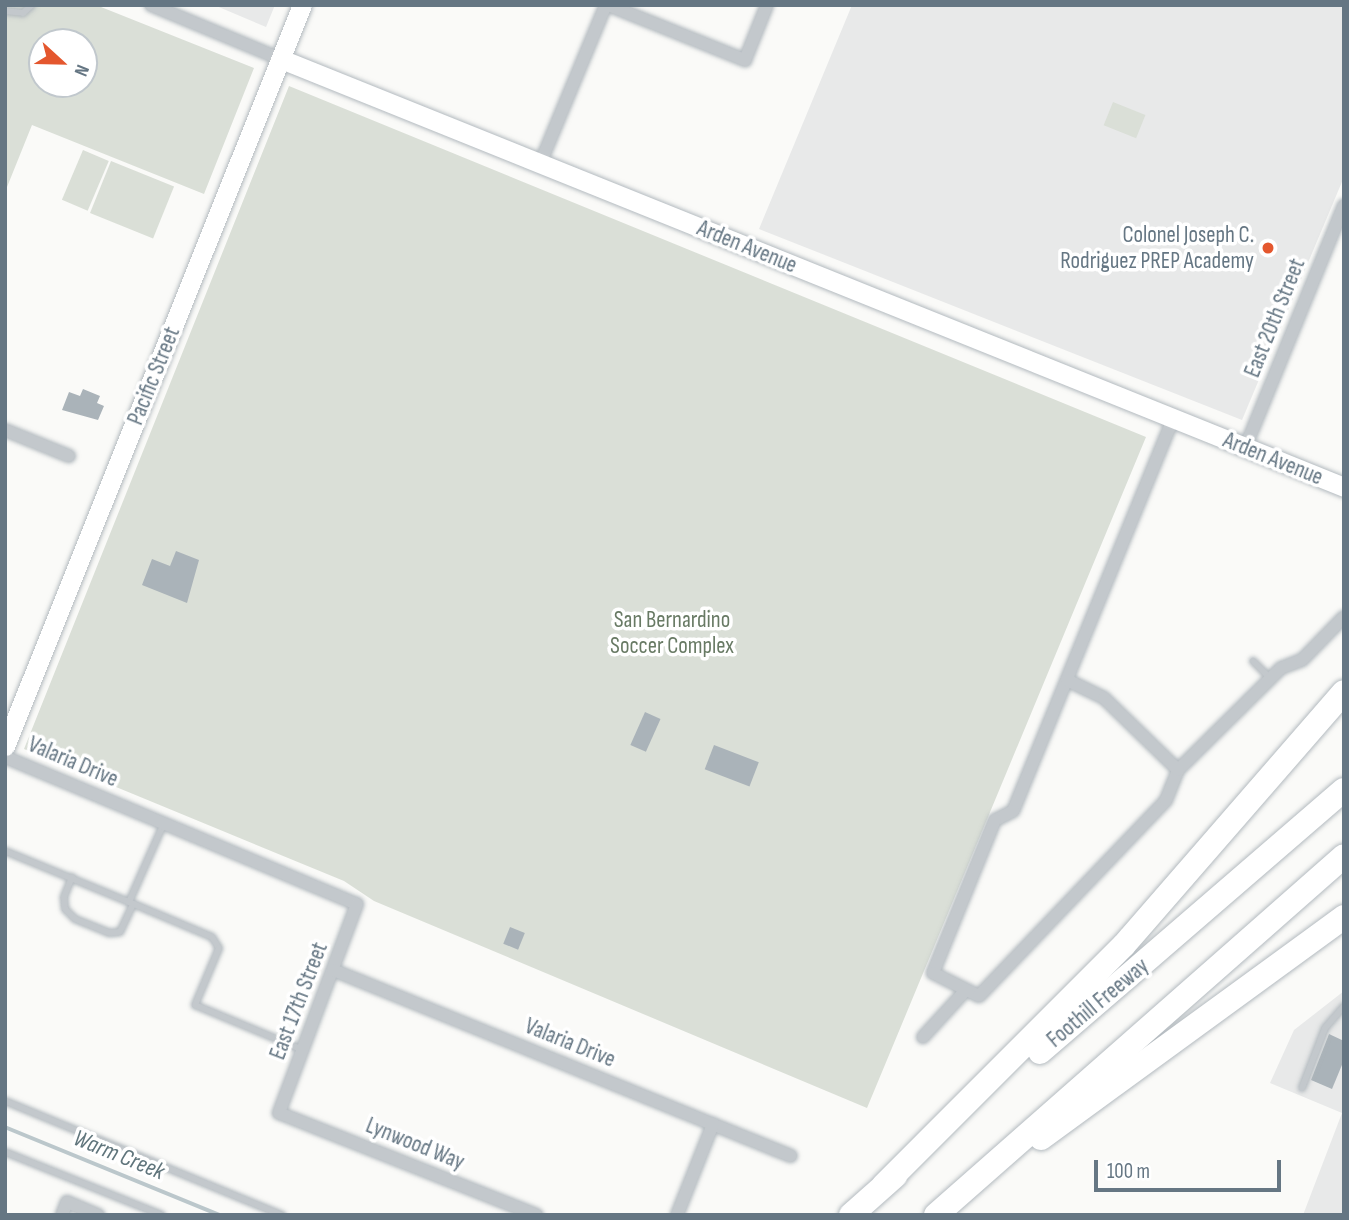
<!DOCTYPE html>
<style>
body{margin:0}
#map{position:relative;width:1349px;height:1220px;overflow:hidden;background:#fafaf8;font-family:"Sofia Sans Condensed",sans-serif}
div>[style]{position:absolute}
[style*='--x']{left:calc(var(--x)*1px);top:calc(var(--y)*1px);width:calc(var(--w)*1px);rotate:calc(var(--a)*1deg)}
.built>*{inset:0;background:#e8e9e9}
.green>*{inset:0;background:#dadfd7;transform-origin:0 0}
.stream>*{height:3.5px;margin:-1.75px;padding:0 1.75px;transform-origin:1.75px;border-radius:1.75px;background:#bbc7cb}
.building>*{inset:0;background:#aab3b9;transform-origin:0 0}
.roads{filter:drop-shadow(0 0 2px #b3babf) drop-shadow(0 0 2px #b3babf)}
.lane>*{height:6px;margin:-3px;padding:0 3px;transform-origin:3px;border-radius:3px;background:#c3c8cc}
.street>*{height:12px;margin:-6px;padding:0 6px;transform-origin:6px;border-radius:6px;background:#c3c8cc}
.secondary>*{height:19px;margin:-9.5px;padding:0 9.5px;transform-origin:9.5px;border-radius:9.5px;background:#fff}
.highway>*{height:24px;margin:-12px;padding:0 12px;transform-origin:12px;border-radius:12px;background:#fff}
.dots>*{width:19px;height:19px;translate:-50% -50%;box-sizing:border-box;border:4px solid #fff;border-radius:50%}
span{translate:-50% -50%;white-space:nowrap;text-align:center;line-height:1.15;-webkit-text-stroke:7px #fff;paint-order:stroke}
.poi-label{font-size:23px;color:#657683}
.right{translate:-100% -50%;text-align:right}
.street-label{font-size:23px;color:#657683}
.park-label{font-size:23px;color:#687a64}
.water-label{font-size:24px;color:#60757c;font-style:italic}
.frame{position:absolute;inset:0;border:7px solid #657683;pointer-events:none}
.north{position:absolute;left:28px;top:28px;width:70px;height:70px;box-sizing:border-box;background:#fff;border:2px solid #c1c8cd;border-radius:50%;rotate:112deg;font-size:19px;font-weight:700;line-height:28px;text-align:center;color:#657683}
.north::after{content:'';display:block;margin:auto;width:24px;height:32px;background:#e4572e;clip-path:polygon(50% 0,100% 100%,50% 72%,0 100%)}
.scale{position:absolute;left:1094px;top:1160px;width:187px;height:32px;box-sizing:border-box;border:4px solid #657683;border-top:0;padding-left:9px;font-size:21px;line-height:24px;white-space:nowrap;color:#657683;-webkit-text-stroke:5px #fff;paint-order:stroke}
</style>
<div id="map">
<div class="built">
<i style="clip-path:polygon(214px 5px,275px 5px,266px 27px)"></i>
<i style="clip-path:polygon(852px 5px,1344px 5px,1344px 177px,1242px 420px,759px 229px)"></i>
<i style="clip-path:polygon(1344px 991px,1344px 1215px,1303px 1215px,1342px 1113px,1270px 1083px,1294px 1030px)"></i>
</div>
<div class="green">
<i style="clip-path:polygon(evenodd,5px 5px,96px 5px,254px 68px,204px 194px,32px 125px,5px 192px,5px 5px,42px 42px,84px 42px,84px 84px,42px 84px,42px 42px)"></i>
<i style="clip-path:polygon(289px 86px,1146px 437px,867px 1108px,374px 901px,344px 881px,24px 749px)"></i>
<i style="left:1113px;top:102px;width:35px;height:25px;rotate:22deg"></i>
<i style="left:83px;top:150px;width:28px;height:54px;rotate:23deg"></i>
<i style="left:111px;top:161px;width:68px;height:56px;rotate:22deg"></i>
</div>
<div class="stream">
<i style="--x:5;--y:1127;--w:232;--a:22.3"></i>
</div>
<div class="building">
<i style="clip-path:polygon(83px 389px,100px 396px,97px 403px,104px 406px,98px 420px,62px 410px,69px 392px,80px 396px)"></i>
<i style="clip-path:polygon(176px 551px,199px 560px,187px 603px,142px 585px,152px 559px,170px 566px)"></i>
<i style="left:645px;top:712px;width:17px;height:36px;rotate:24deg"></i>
<i style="left:714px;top:745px;width:48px;height:26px;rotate:21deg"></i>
<i style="left:510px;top:927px;width:16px;height:18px;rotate:22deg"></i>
<i style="clip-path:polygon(1329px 1034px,1344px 1041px,1344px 1060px,1332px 1089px,1311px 1080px)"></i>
</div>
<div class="roads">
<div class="lane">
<i style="--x:5;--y:11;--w:18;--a:6"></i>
<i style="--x:23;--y:13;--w:12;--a:-42"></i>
<i style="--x:1253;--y:661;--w:24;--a:45"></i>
<i style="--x:5;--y:851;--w:134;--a:22.4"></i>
<i style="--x:129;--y:902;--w:86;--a:-66.1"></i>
<i style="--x:72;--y:877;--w:22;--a:112"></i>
<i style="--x:64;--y:897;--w:12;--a:85"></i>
<i style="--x:65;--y:909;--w:14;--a:45"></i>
<i style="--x:75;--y:919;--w:37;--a:22"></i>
<i style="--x:109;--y:933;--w:11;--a:-5"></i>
<i style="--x:120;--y:932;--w:31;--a:-65"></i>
<i style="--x:129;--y:902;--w:90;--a:22.9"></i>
<i style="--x:212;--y:937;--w:13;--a:58"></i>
<i style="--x:219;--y:948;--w:62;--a:112.8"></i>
<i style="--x:195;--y:1005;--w:117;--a:22.6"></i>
<i style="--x:1302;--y:1088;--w:64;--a:-69"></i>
<i style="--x:1325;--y:1028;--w:29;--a:-49"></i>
<i style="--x:5;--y:1101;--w:300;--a:22.4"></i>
<i style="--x:5;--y:1152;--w:169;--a:21.9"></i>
</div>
<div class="street">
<i style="--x:151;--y:5;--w:141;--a:22.6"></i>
<i style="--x:608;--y:5;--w:148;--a:21.9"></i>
<i style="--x:745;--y:60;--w:59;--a:-68.2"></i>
<i style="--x:540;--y:164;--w:172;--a:-67.5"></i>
<i style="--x:1173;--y:419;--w:423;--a:112.2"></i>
<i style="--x:1013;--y:811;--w:20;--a:153"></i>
<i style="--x:995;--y:820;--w:165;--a:112.1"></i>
<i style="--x:933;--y:973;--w:51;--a:26.6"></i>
<i style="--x:979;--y:996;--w:271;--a:-46.3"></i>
<i style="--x:1166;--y:800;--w:32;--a:-68"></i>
<i style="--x:1178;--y:770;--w:145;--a:-44.7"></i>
<i style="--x:1281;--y:668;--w:22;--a:-21"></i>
<i style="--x:1302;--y:660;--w:60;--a:-45.7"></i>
<i style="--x:5;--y:430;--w:69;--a:22.1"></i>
<i style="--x:1245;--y:448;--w:262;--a:-67.8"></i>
<i style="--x:1067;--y:680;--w:41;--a:25.9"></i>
<i style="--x:1104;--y:698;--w:103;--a:44.2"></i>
<i style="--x:5;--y:757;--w:381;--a:22.7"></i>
<i style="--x:357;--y:904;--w:223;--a:110.5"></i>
<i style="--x:279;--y:1113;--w:277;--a:21.6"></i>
<i style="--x:333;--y:970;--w:494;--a:22.1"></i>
<i style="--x:923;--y:1037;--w:64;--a:-47.5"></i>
<i style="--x:62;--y:1215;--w:14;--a:-69"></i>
<i style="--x:67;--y:1202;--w:34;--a:23"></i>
<i style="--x:677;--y:1215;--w:98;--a:-68.4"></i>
</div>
<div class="secondary">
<i style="--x:281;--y:59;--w:1146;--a:21.93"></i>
<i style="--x:5;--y:746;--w:798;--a:-68.16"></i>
</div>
<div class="highway">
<i style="--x:1040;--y:1052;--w:401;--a:-40.8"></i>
<i style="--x:1041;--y:1138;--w:375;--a:-36.1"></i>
<i style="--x:884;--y:1185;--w:339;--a:-45"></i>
<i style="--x:1124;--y:945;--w:335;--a:-49"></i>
<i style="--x:851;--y:1215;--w:59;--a:-41.6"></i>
<i style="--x:936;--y:1215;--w:543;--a:-41.34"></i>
</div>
</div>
<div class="dots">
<i style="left:1268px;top:248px;background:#e4572e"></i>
</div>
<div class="poi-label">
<span class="right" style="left:1254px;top:248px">Colonel Joseph C.<br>Rodriguez PREP Academy</span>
</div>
<div class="street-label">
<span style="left:747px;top:247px;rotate:22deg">Arden Avenue</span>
<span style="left:1275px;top:318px;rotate:-68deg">East 20th Street</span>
<span style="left:154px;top:376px;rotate:-68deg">Pacific Street</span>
<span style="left:1273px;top:459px;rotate:22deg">Arden Avenue</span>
<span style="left:73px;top:762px;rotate:23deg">Valaria Drive</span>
<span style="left:299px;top:1001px;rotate:-69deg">East 17th Street</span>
<span style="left:1098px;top:1003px;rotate:-40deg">Foothill Freeway</span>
<span style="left:570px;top:1043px;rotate:22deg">Valaria Drive</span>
<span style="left:415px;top:1144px;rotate:22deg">Lynwood Way</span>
</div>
<div class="park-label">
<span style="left:672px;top:633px">San Bernardino<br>Soccer Complex</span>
</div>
<div class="water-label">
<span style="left:119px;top:1155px;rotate:22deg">Warm Creek</span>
</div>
<div class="frame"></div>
<div class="north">N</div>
<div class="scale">100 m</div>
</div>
